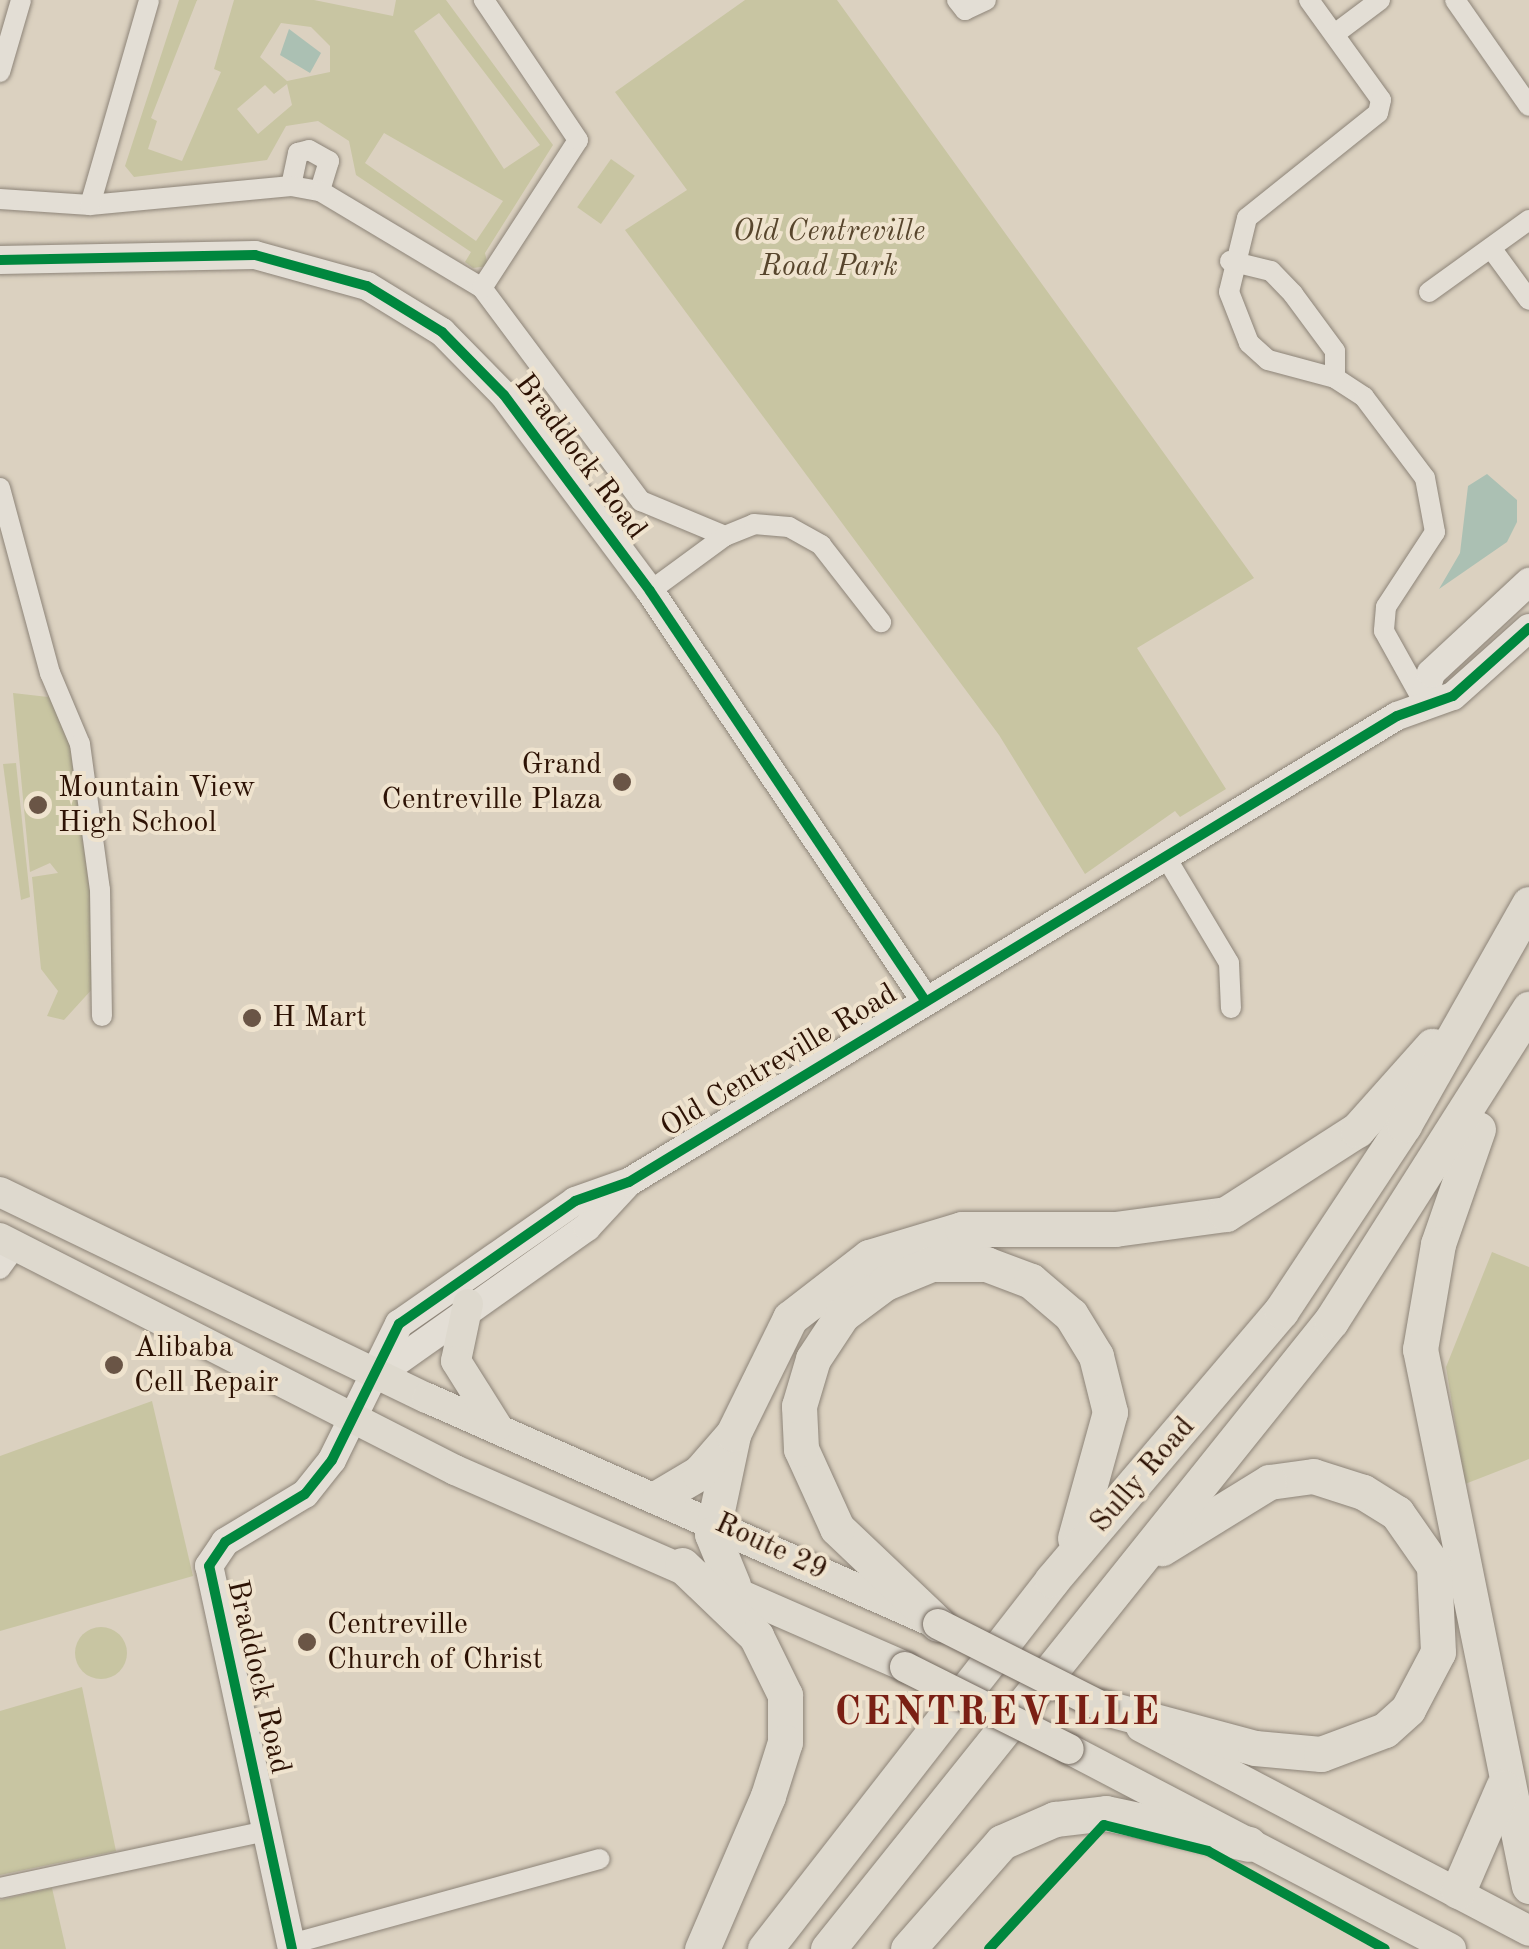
<!DOCTYPE html>
<style>
body{margin:0}
#map{position:relative;width:1529px;height:1949px;overflow:hidden;background:#dbd1c0;font-family:"Old Standard TT",serif}
div>[style]{position:absolute}
[style*='--x']{left:calc(var(--x)*1px);top:calc(var(--y)*1px);width:calc(var(--w)*1px);rotate:calc(var(--a)*1deg)}
.green>*{inset:0;background:#c8c5a2;transform-origin:0 0}
.round{border-radius:50%}
.water>*{inset:0;background:#abc0b3}
.roads{filter:drop-shadow(0 0 2px #8d8478) drop-shadow(0 0 2px #8d8478)}
.street>*{height:20px;margin:-10px;padding:0 10px;transform-origin:10px;border-radius:10px;background:#e3ded5}
.secondary>*{height:28px;margin:-14px;padding:0 14px;transform-origin:14px;border-radius:14px;background:#e3ded5}
.primary>*{height:30px;margin:-15px;padding:0 15px;transform-origin:15px;border-radius:15px;background:#ded9ce}
.highway>*{height:35px;margin:-17.5px;padding:0 17.5px;transform-origin:17.5px;border-radius:17.5px;background:#ded9ce}
.bridges{filter:drop-shadow(0 0 2px #746a60) drop-shadow(0 0 2px #746a60)}
.primary-bridge>*{height:30px;margin:-15px;padding:0 15px;transform-origin:15px;border-radius:15px;background:#ded9ce}
.cycleway>*{height:10px;margin:-5px;padding:0 5px;transform-origin:5px;border-radius:5px;background:#00873e}
.dots>*{width:28px;height:28px;translate:-50% -50%;box-sizing:border-box;border:5px solid #efe3ce;border-radius:50%}
span{translate:-50% -50%;white-space:nowrap;text-align:center;line-height:1.15;-webkit-text-stroke:8px #efe3ce;paint-order:stroke}
.park-label{font-size:30px;color:#57452c;font-style:italic}
.street-label{font-size:30px;color:#2d1204}
.poi-label{font-size:30px;color:#2d1204}
.right{translate:-100% -50%;text-align:right}
.left{translate:0 -50%;text-align:left}
.district-label{font-size:40px;color:#7a1f14;font-weight:700;letter-spacing:2.5px}
</style>
<div id="map">
<div class="green">
<i style="clip-path:polygon(evenodd,179px 0,197px 0,151px 118px,157px 121px,148px 149px,182px 161px,221px 72px,214px 69px,234px 0,314px 0,393px 16px,396px 0,446px 0,553px 145px,485px 253px,488px 266px,473px 268px,465px 262px,471px 252px,356px 175px,349px 141px,318px 121px,286px 126px,267px 160px,134px 177px,125px 166px,179px 0,439px 13px,540px 145px,504px 169px,414px 31px,439px 13px,179px 0,281px 23px,311px 27px,330px 46px,330px 72px,287px 81px,260px 57px,281px 23px,179px 0,287px 84px,292px 105px,258px 134px,237px 109px,265px 85px,274px 94px,287px 84px,179px 0,384px 133px,503px 201px,476px 241px,365px 163px,384px 133px)"></i>
<i style="clip-path:polygon(745px 0,837px 0,1254px 578px,1137px 648px,1226px 789px,1180px 817px,1175px 811px,1085px 874px,999px 735px,625px 230px,687px 190px,615px 92px)"></i>
<i style="left:611px;top:159px;width:29px;height:59px;rotate:35deg"></i>
<i style="clip-path:polygon(50px 686px,68px 732px,92px 907px,94px 987px,64px 1020px,47px 1016px,58px 991px,41px 969px,32px 877px,58px 873px,50px 863px,30px 872px,13px 693px,48px 697px)"></i>
<i style="clip-path:polygon(16px 763px,30px 897px,21px 900px,3px 764px)"></i>
<i style="clip-path:polygon(1492px 1252px,1529px 1267px,1529px 1459px,1465px 1484px,1446px 1367px)"></i>
<i style="clip-path:polygon(152px 1401px,193px 1576px,0 1631px,0 1456px)"></i>
<i class="round" style="left:75px;top:1627px;width:52px;height:52px"></i>
<i style="clip-path:polygon(82px 1687px,116px 1851px,0 1875px,0 1711px)"></i>
<i style="clip-path:polygon(52px 1888px,66px 1949px,0 1949px,0 1900px)"></i>
</div>
<div class="water">
<i style="clip-path:polygon(289px 29px,321px 53px,310px 73px,280px 55px)"></i>
<i style="clip-path:polygon(1487px 474px,1517px 500px,1517px 522px,1507px 542px,1439px 589px,1460px 553px,1468px 486px)"></i>
</div>
<div class="roads">
<div class="street">
<i style="--x:957;--y:0;--w:13;--a:51"></i>
<i style="--x:965;--y:10;--w:23;--a:-25"></i>
<i style="--x:1309;--y:0;--w:123;--a:54.2"></i>
<i style="--x:1381;--y:100;--w:13;--a:103"></i>
<i style="--x:1378;--y:113;--w:168;--a:141.3"></i>
<i style="--x:1247;--y:218;--w:76;--a:103.7"></i>
<i style="--x:1229;--y:292;--w:55;--a:68.6"></i>
<i style="--x:1249;--y:343;--w:25;--a:42"></i>
<i style="--x:1268;--y:360;--w:69;--a:15"></i>
<i style="--x:1335;--y:378;--w:35;--a:33"></i>
<i style="--x:1364;--y:397;--w:101;--a:53"></i>
<i style="--x:1425;--y:478;--w:55;--a:79.5"></i>
<i style="--x:1435;--y:532;--w:90;--a:123.2"></i>
<i style="--x:1386;--y:607;--w:24;--a:95"></i>
<i style="--x:1384;--y:631;--w:80;--a:60.9"></i>
<i style="--x:1455;--y:0;--w:129;--a:55.1"></i>
<i style="--x:1336;--y:33;--w:55;--a:-36.9"></i>
<i style="--x:0;--y:72;--w:75;--a:-73.7"></i>
<i style="--x:291;--y:186;--w:34;--a:-78"></i>
<i style="--x:298;--y:153;--w:11;--a:-15"></i>
<i style="--x:309;--y:150;--w:23;--a:29"></i>
<i style="--x:329;--y:161;--w:31;--a:107"></i>
<i style="--x:0;--y:199;--w:90;--a:3.8"></i>
<i style="--x:90;--y:205;--w:202;--a:-5.4"></i>
<i style="--x:291;--y:186;--w:29;--a:10"></i>
<i style="--x:320;--y:191;--w:189;--a:30.9"></i>
<i style="--x:482;--y:288;--w:266;--a:53.3"></i>
<i style="--x:641;--y:501;--w:91;--a:22.6"></i>
<i style="--x:725;--y:536;--w:93;--a:143.7"></i>
<i style="--x:90;--y:205;--w:213;--a:-73.9"></i>
<i style="--x:1491;--y:248;--w:64;--a:53.8"></i>
<i style="--x:1230;--y:261;--w:42;--a:13.7"></i>
<i style="--x:1271;--y:271;--w:32;--a:46"></i>
<i style="--x:1293;--y:294;--w:71;--a:53.6"></i>
<i style="--x:1335;--y:351;--w:27;--a:90"></i>
<i style="--x:482;--y:288;--w:176;--a:-57"></i>
<i style="--x:578;--y:140;--w:169;--a:-123.9"></i>
<i style="--x:1429;--y:292;--w:123;--a:-35.8"></i>
<i style="--x:0;--y:488;--w:192;--a:74.9"></i>
<i style="--x:50;--y:673;--w:77;--a:67.1"></i>
<i style="--x:80;--y:744;--w:147;--a:82.2"></i>
<i style="--x:100;--y:890;--w:126;--a:89.1"></i>
<i style="--x:725;--y:536;--w:31;--a:-22"></i>
<i style="--x:754;--y:524;--w:35;--a:5"></i>
<i style="--x:789;--y:527;--w:37;--a:29"></i>
<i style="--x:821;--y:545;--w:98;--a:52.1"></i>
<i style="--x:1167;--y:859;--w:121;--a:59.2"></i>
<i style="--x:1229;--y:963;--w:45;--a:87.5"></i>
<i style="--x:0;--y:1269;--w:29;--a:-54"></i>
<i style="--x:0;--y:1888;--w:273;--a:-12.1"></i>
<i style="--x:291;--y:1944;--w:320;--a:-15.4"></i>
</div>
<div class="secondary">
<i style="--x:0;--y:260;--w:255;--a:-1.1"></i>
<i style="--x:255;--y:255;--w:116;--a:15.5"></i>
<i style="--x:367;--y:286;--w:88;--a:31.5"></i>
<i style="--x:442;--y:332;--w:88;--a:45.5"></i>
<i style="--x:504;--y:395;--w:244;--a:53.3"></i>
<i style="--x:650;--y:591;--w:494;--a:56.1"></i>
<i style="--x:1423;--y:701;--w:29;--a:-74"></i>
<i style="--x:1431;--y:673;--w:134;--a:-42.9"></i>
<i style="--x:378;--y:1375;--w:256;--a:-35.3"></i>
<i style="--x:587;--y:1227;--w:56;--a:-47.2"></i>
<i style="--x:292;--y:1949;--w:392;--a:-102.2"></i>
<i style="--x:209;--y:1566;--w:29;--a:-56"></i>
<i style="--x:225;--y:1542;--w:93;--a:-31"></i>
<i style="--x:305;--y:1494;--w:43;--a:-51.5"></i>
<i style="--x:332;--y:1460;--w:152;--a:-63.8"></i>
<i style="--x:399;--y:1324;--w:215;--a:-34.9"></i>
<i style="--x:575;--y:1201;--w:57;--a:-19.4"></i>
<i style="--x:629;--y:1182;--w:898;--a:-31.25"></i>
<i style="--x:1397;--y:716;--w:59;--a:-19.7"></i>
<i style="--x:1453;--y:696;--w:102;--a:-41.8"></i>
</div>
<div class="primary">
<i style="--x:0;--y:1192;--w:474;--a:25.8"></i>
<i style="--x:427;--y:1398;--w:546;--a:23.89"></i>
<i style="--x:0;--y:1238;--w:511;--a:27.02"></i>
<i style="--x:455;--y:1470;--w:491;--a:23.6"></i>
<i style="--x:468;--y:1304;--w:58;--a:101.9"></i>
<i style="--x:456;--y:1361;--w:77;--a:57.8"></i>
<i style="--x:1141;--y:1727;--w:438;--a:27.7"></i>
<i style="--x:1069;--y:1749;--w:431;--a:27.6"></i>
</div>
<div class="highway">
<i style="--x:1478;--y:1129;--w:122;--a:109.2"></i>
<i style="--x:1438;--y:1244;--w:107;--a:99.7"></i>
<i style="--x:1420;--y:1349;--w:548;--a:78.53"></i>
<i style="--x:733;--y:1435;--w:101;--a:102"></i>
<i style="--x:712;--y:1534;--w:55;--a:67.6"></i>
<i style="--x:660;--y:1496;--w:45;--a:-30.5"></i>
<i style="--x:699;--y:1473;--w:52;--a:-48.9"></i>
<i style="--x:733;--y:1434;--w:129;--a:-63.8"></i>
<i style="--x:790;--y:1318;--w:100;--a:-37.7"></i>
<i style="--x:869;--y:1257;--w:97;--a:-16.8"></i>
<i style="--x:962;--y:1229;--w:153;--a:0"></i>
<i style="--x:1115;--y:1229;--w:112;--a:-7.7"></i>
<i style="--x:1226;--y:1214;--w:156;--a:-32.7"></i>
<i style="--x:1357;--y:1130;--w:113;--a:-48.2"></i>
<i style="--x:682;--y:1565;--w:103;--a:43.8"></i>
<i style="--x:756;--y:1636;--w:66;--a:63.8"></i>
<i style="--x:785;--y:1695;--w:47;--a:90"></i>
<i style="--x:785;--y:1742;--w:57;--a:107.5"></i>
<i style="--x:768;--y:1796;--w:167;--a:113.3"></i>
<i style="--x:938;--y:1624;--w:139;--a:-136.5"></i>
<i style="--x:837;--y:1528;--w:87;--a:-114.5"></i>
<i style="--x:801;--y:1449;--w:43;--a:-92.7"></i>
<i style="--x:799;--y:1406;--w:49;--a:-73.4"></i>
<i style="--x:813;--y:1359;--w:53;--a:-56.6"></i>
<i style="--x:842;--y:1315;--w:54;--a:-36.7"></i>
<i style="--x:885;--y:1283;--w:50;--a:-22.4"></i>
<i style="--x:931;--y:1264;--w:55;--a:0"></i>
<i style="--x:986;--y:1264;--w:48;--a:20.7"></i>
<i style="--x:1031;--y:1281;--w:52;--a:40.4"></i>
<i style="--x:1071;--y:1315;--w:48;--a:58.6"></i>
<i style="--x:1096;--y:1356;--w:58;--a:76"></i>
<i style="--x:1110;--y:1412;--w:131;--a:105.5"></i>
<i style="--x:1102;--y:1707;--w:158;--a:15"></i>
<i style="--x:1255;--y:1748;--w:66;--a:5.2"></i>
<i style="--x:1321;--y:1754;--w:68;--a:-20.6"></i>
<i style="--x:1385;--y:1730;--w:31;--a:-42"></i>
<i style="--x:1408;--y:1709;--w:64;--a:-62.2"></i>
<i style="--x:1438;--y:1652;--w:86;--a:-92.7"></i>
<i style="--x:1434;--y:1566;--w:65;--a:-124.9"></i>
<i style="--x:1397;--y:1513;--w:40;--a:-148"></i>
<i style="--x:1363;--y:1492;--w:52;--a:-162.3"></i>
<i style="--x:1313;--y:1476;--w:44;--a:172.2"></i>
<i style="--x:1269;--y:1482;--w:126;--a:148.3"></i>
<i style="--x:1458;--y:1891;--w:113;--a:-66.6"></i>
<i style="--x:765;--y:1949;--w:467;--a:-52.1"></i>
<i style="--x:1052;--y:1580;--w:353;--a:-49.6"></i>
<i style="--x:1281;--y:1311;--w:223;--a:-56.5"></i>
<i style="--x:1404;--y:1125;--w:254;--a:-60.5"></i>
<i style="--x:828;--y:1949;--w:805;--a:-51.31"></i>
<i style="--x:1331;--y:1321;--w:370;--a:-57.6"></i>
<i style="--x:908;--y:1949;--w:142;--a:-48.7"></i>
<i style="--x:1002;--y:1842;--w:58;--a:-23.5"></i>
<i style="--x:1055;--y:1819;--w:51;--a:-6.7"></i>
<i style="--x:1106;--y:1813;--w:146;--a:12.2"></i>
</div>
</div>
<div class="bridges">
<div class="primary-bridge">
<i style="--x:938;--y:1624;--w:184;--a:26.8"></i>
<i style="--x:905;--y:1667;--w:183;--a:26.6"></i>
</div>
</div>
<div class="cycleway">
<i style="--x:0;--y:260;--w:255;--a:-1.1"></i>
<i style="--x:255;--y:255;--w:116;--a:15.5"></i>
<i style="--x:367;--y:286;--w:88;--a:31.5"></i>
<i style="--x:442;--y:332;--w:88;--a:45.5"></i>
<i style="--x:504;--y:395;--w:244;--a:53.3"></i>
<i style="--x:650;--y:591;--w:494;--a:56.1"></i>
<i style="--x:292;--y:1949;--w:392;--a:-102.2"></i>
<i style="--x:209;--y:1566;--w:29;--a:-56"></i>
<i style="--x:225;--y:1542;--w:93;--a:-31"></i>
<i style="--x:305;--y:1494;--w:43;--a:-51.5"></i>
<i style="--x:332;--y:1460;--w:152;--a:-63.8"></i>
<i style="--x:399;--y:1324;--w:215;--a:-34.9"></i>
<i style="--x:575;--y:1201;--w:57;--a:-19.4"></i>
<i style="--x:629;--y:1182;--w:898;--a:-31.25"></i>
<i style="--x:1397;--y:716;--w:59;--a:-19.7"></i>
<i style="--x:1453;--y:696;--w:102;--a:-41.8"></i>
<i style="--x:989;--y:1949;--w:169;--a:-47.2"></i>
<i style="--x:1104;--y:1825;--w:107;--a:14"></i>
<i style="--x:1208;--y:1851;--w:202;--a:29"></i>
</div>
<div class="dots">
<i style="left:622px;top:782px;background:#6a5546"></i>
<i style="left:38px;top:805px;background:#6a5546"></i>
<i style="left:252px;top:1018px;background:#6a5546"></i>
<i style="left:114px;top:1365px;background:#6a5546"></i>
<i style="left:307px;top:1642px;background:#6a5546"></i>
</div>
<div class="park-label">
<span style="left:829px;top:249px">Old Centreville<br>Road Park</span>
</div>
<div class="street-label">
<span style="left:580px;top:457px;rotate:53deg">Braddock Road</span>
<span style="left:779px;top:1061px;rotate:-31deg">Old Centreville Road</span>
<span style="left:1143px;top:1475px;rotate:-49deg">Sully Road</span>
<span style="left:771px;top:1547px;rotate:25deg">Route 29</span>
<span style="left:258px;top:1677px;rotate:77deg">Braddock Road</span>
</div>
<div class="poi-label">
<span class="right" style="left:602px;top:782px">Grand<br>Centreville Plaza</span>
<span class="left" style="left:58px;top:805px">Mountain View<br>High School</span>
<span class="left" style="left:272px;top:1018px">H Mart</span>
<span class="left" style="left:134px;top:1365px">Alibaba<br>Cell Repair</span>
<span class="left" style="left:327px;top:1642px">Centreville<br>Church of Christ</span>
</div>
<div class="district-label">
<span style="left:998px;top:1714px">CENTREVILLE</span>
</div>
</div>
